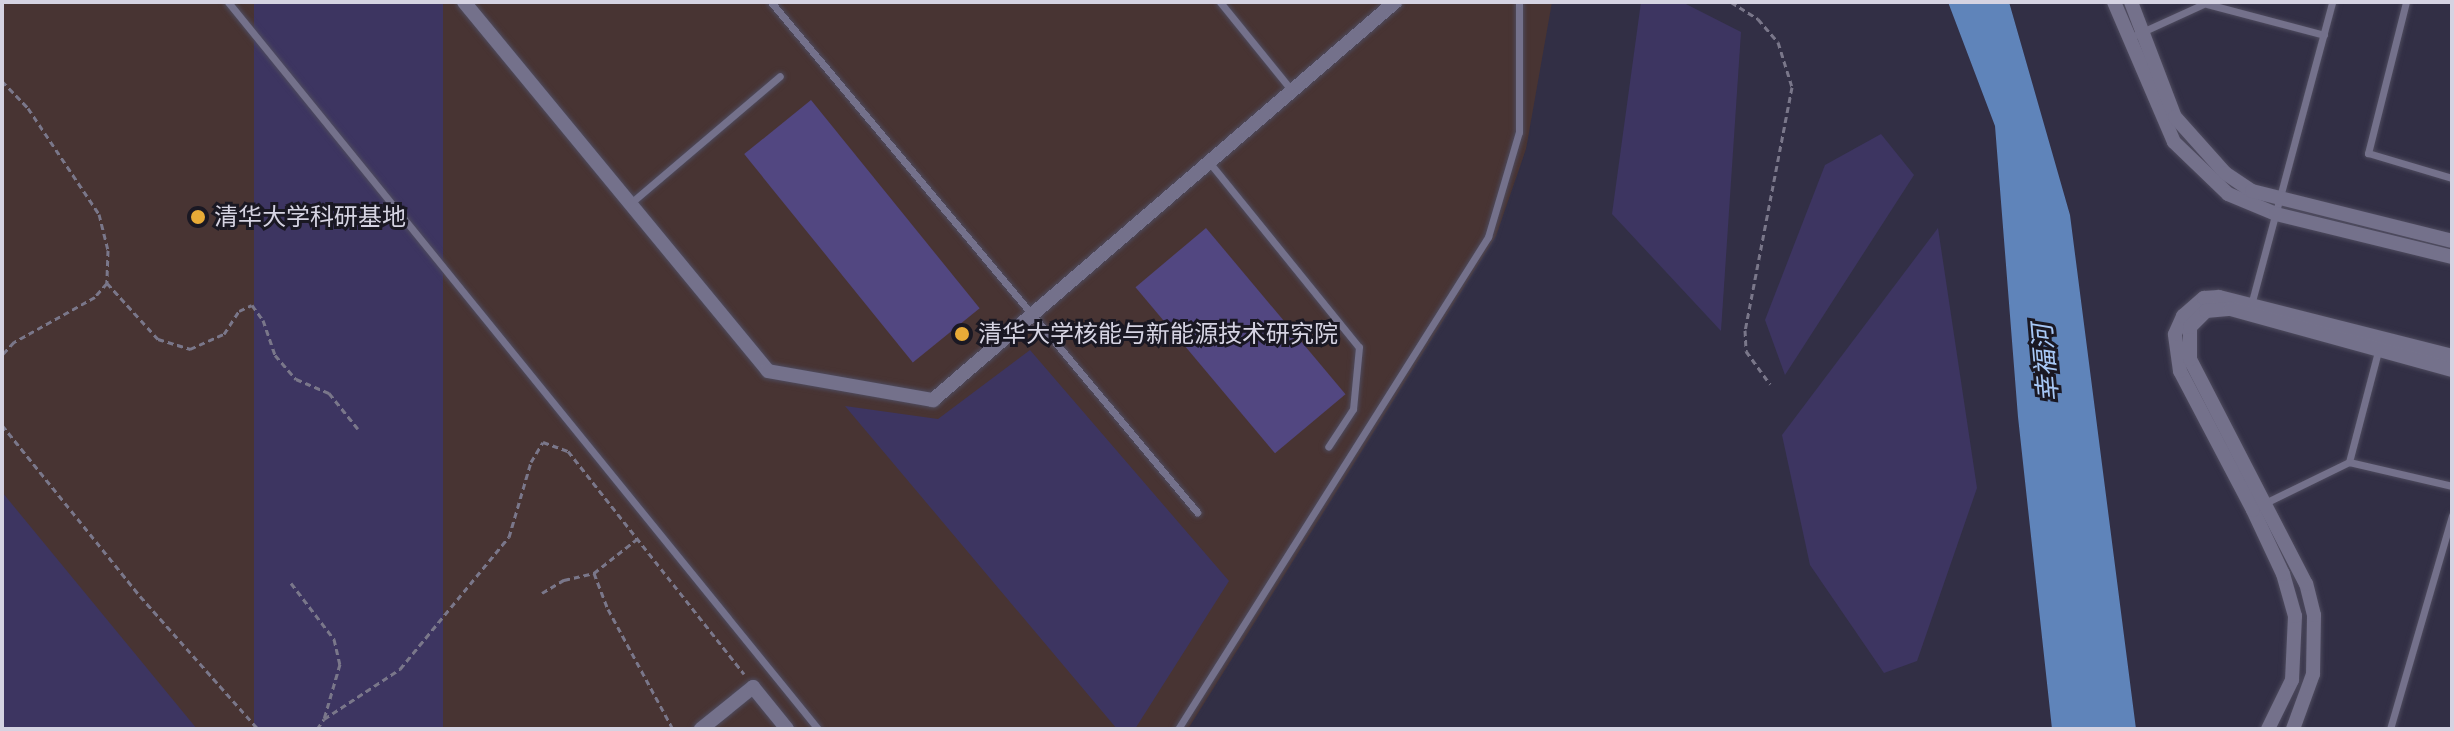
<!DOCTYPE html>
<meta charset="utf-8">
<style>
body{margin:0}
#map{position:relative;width:2454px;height:731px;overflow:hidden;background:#322f45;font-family:Montserrat,"Noto Sans SC",sans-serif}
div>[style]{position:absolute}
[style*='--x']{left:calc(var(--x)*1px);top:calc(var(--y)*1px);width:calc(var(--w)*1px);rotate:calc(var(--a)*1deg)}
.education>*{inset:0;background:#483433}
.green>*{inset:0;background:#3d3561;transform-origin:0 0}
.water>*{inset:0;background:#5f84ba}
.building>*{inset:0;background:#524781;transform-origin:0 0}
.path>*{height:3px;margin-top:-1.5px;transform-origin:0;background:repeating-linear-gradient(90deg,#7a778a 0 6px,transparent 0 10px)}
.roads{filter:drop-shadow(0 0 2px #4e4b5e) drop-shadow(0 0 2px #4e4b5e)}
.service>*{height:7px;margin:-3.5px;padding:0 3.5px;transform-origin:3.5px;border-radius:3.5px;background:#74718b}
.minor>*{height:14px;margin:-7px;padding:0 7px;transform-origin:7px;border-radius:7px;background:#74718b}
.dots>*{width:22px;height:22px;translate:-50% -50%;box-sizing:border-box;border:4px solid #1a1823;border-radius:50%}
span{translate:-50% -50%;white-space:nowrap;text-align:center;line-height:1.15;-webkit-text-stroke:6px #1a1823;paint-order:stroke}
.poi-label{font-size:24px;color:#d5d3e2}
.left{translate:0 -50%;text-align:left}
.water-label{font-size:26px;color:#a8c8f6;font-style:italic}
.frame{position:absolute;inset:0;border:4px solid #d5d3e2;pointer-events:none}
</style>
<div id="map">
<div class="education">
<i style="clip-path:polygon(2px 2px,1552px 2px,1526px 149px,1496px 236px,1188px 729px,2px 729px)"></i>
</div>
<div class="green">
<i style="left:254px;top:2px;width:189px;height:907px"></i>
<i style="clip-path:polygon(1641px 2px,1682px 2px,1741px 32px,1721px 331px,1612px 214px)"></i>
<i style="clip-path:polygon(1881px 134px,1914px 175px,1785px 375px,1765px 320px,1825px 165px)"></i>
<i style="clip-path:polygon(1938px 228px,1977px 488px,1917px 661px,1884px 673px,1810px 565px,1782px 435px)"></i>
<i style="clip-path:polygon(1030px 350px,1229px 581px,1135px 729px,1117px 729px,845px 406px,938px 419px)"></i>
<i style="clip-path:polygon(2px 492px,197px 729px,2px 729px)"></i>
</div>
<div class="water">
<i style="clip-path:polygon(1948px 2px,2009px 2px,2070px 215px,2136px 729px,2052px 729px,2018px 417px,1995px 126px)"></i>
</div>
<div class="building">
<i style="left:811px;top:100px;width:268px;height:86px;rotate:51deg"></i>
<i style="left:1206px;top:228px;width:217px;height:92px;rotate:50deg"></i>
</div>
<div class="path">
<i style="--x:1731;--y:2;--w:32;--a:32"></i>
<i style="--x:1758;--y:19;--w:30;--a:49"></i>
<i style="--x:1778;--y:42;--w:47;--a:72.7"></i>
<i style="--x:1792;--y:87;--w:248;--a:100.9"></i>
<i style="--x:1745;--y:330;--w:21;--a:87"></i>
<i style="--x:1746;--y:351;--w:41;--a:54"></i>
<i style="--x:2;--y:81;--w:37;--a:46"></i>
<i style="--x:28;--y:108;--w:128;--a:56.2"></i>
<i style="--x:99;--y:214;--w:37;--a:76"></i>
<i style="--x:108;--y:250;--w:33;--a:92"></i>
<i style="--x:107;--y:283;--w:18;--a:131"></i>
<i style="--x:95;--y:297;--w:93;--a:150.9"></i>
<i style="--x:14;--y:342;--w:18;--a:133"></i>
<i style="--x:107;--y:283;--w:76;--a:47.7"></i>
<i style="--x:158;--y:339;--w:34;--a:17"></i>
<i style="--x:190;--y:349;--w:37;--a:-24"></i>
<i style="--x:224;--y:334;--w:27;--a:-57"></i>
<i style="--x:239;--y:311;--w:14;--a:-25"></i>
<i style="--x:252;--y:305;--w:19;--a:54"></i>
<i style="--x:263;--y:320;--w:37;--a:71"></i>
<i style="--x:275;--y:355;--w:32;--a:49"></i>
<i style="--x:296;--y:379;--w:36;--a:23"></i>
<i style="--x:329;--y:393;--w:46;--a:51.1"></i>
<i style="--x:2;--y:425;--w:220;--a:51.1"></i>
<i style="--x:140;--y:596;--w:178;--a:48.4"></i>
<i style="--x:594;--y:573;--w:55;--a:-38.3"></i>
<i style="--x:291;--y:583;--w:71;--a:52.5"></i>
<i style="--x:334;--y:639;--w:26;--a:77"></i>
<i style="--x:340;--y:664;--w:57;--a:106.2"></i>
<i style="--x:542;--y:593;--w:26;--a:-31"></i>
<i style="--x:564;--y:580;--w:31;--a:-13"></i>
<i style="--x:594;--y:573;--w:39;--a:69"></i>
<i style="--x:608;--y:609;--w:136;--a:61.6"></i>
<i style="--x:317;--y:729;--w:12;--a:-55"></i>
<i style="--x:324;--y:719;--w:91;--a:-33.3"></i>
<i style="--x:400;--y:669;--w:171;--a:-50.5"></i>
<i style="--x:509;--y:537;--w:78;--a:-73.7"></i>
<i style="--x:531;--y:462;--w:23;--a:-59"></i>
<i style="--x:543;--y:442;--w:27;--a:20"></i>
<i style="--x:568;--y:451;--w:284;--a:51.7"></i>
</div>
<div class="roads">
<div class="service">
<i style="--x:228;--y:2;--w:936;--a:50.94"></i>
<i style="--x:771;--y:2;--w:665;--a:50.13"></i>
<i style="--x:1220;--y:2;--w:114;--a:51"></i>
<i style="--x:2406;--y:2;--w:156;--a:104.1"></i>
<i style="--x:2368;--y:153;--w:88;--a:16.6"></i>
<i style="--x:2207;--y:4;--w:121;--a:14.8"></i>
<i style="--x:2129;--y:38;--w:87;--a:-24.5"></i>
<i style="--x:1209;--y:162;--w:238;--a:51"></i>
<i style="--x:1359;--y:347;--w:62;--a:95.5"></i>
<i style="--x:1353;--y:409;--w:45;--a:123.3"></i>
<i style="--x:632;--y:202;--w:194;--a:-40.4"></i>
<i style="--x:2251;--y:305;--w:314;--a:-75"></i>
<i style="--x:2349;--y:462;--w:118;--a:-75.3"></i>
<i style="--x:2263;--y:504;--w:96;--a:-26"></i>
<i style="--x:2349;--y:462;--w:106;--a:13.1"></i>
<i style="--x:1178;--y:729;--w:582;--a:-57.79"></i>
<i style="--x:1488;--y:237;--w:109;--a:-73.6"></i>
<i style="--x:1519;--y:132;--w:130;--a:-90"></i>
<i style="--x:2390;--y:729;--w:222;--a:-73.8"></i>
</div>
<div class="minor">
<i style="--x:464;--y:2;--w:478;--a:50.5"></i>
<i style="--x:768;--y:371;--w:168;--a:10"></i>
<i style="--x:933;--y:400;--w:610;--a:-40.74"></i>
<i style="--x:2114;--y:2;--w:152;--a:66.8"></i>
<i style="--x:2174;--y:142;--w:75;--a:43.9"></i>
<i style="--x:2228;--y:194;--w:52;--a:22.6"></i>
<i style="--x:2276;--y:214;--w:181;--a:13.7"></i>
<i style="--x:2131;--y:2;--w:123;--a:69.1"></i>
<i style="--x:2175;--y:117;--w:75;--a:48.2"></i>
<i style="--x:2225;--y:173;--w:32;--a:34"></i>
<i style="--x:2252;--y:191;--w:206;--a:14"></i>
<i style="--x:701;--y:729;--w:67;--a:-38.9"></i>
<i style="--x:753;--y:687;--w:54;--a:51"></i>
<i style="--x:2268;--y:729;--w:55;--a:-63.9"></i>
<i style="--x:2292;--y:680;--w:64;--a:-87.3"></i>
<i style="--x:2295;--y:616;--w:44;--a:-105.9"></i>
<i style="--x:2283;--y:574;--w:71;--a:-115.1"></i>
<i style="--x:2253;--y:510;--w:157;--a:-117.7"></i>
<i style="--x:2180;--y:371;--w:37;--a:-98"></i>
<i style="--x:2175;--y:334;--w:20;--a:-66"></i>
<i style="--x:2183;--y:316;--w:28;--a:-41"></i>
<i style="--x:2204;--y:298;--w:15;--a:-4"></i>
<i style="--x:2219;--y:297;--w:240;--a:14.2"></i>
<i style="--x:2293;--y:729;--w:59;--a:-70"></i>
<i style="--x:2313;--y:674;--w:59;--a:-89"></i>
<i style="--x:2314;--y:615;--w:32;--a:-104"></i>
<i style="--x:2306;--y:584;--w:253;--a:-117.3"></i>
<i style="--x:2190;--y:359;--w:32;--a:-90"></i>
<i style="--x:2190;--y:327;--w:23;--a:-45"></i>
<i style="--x:2206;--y:311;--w:25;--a:-5"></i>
<i style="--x:2231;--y:309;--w:229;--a:15.4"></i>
</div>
</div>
<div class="dots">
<i style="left:198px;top:217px;background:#e8ab37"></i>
<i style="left:962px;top:334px;background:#e8ab37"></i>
</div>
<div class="poi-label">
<span class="left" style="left:214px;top:217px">清华大学科研基地</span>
<span class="left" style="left:978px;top:334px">清华大学核能与新能源技术研究院</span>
</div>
<div class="water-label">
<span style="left:2046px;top:363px;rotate:-95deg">幸福河</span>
</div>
<div class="frame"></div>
</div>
